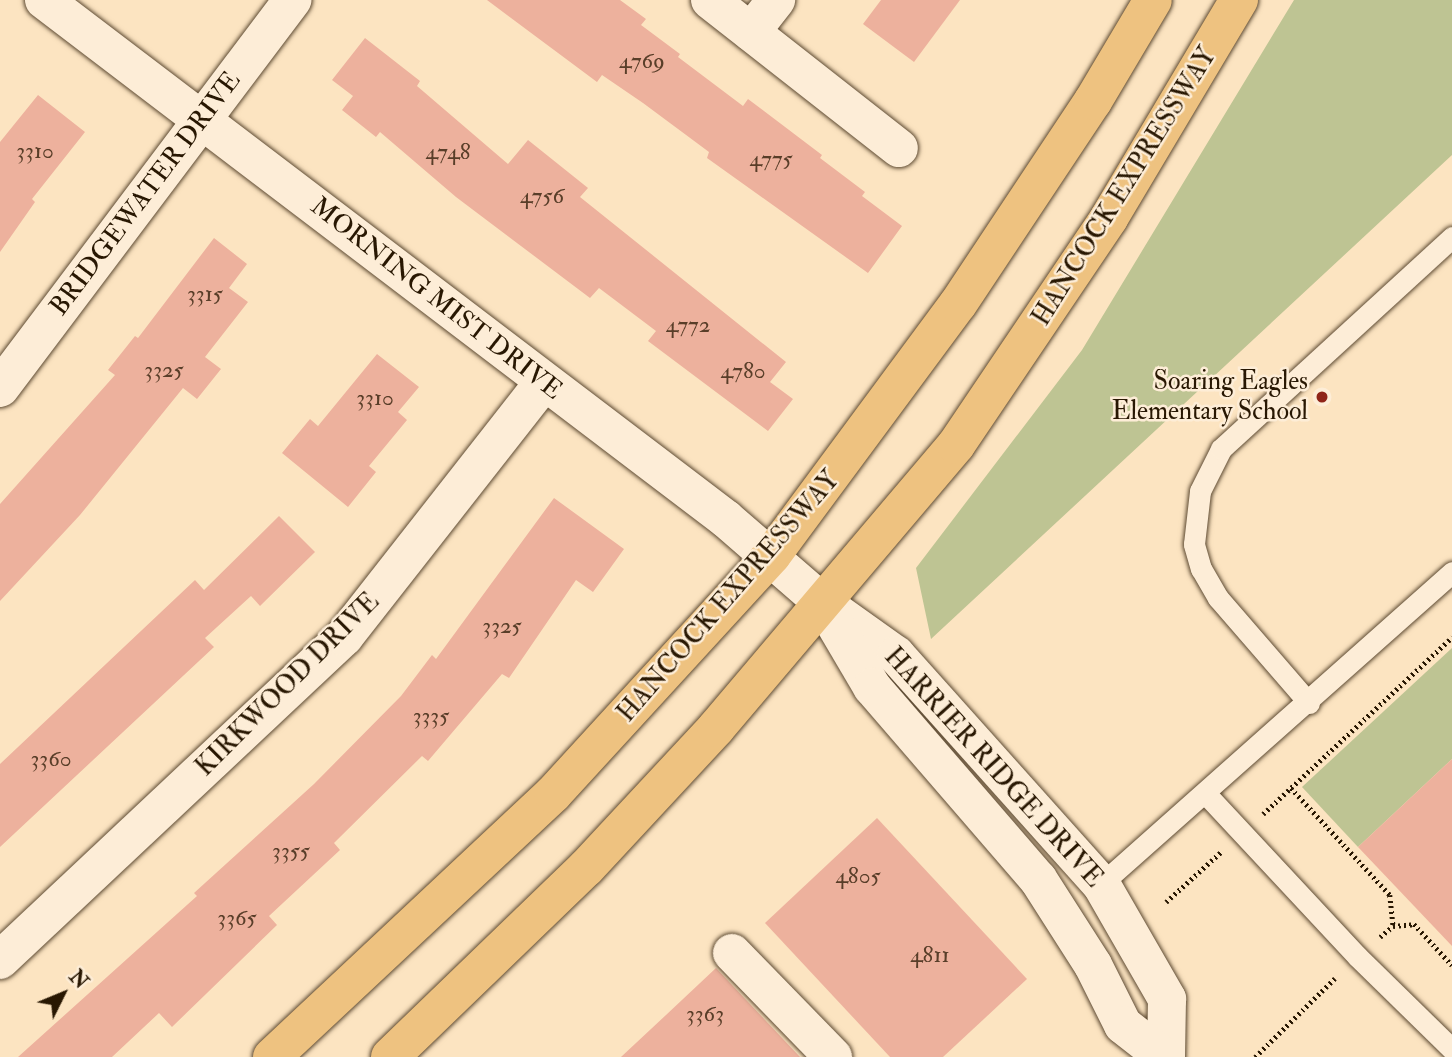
<!DOCTYPE html>
<style>
body{margin:0}
#map{position:relative;width:1452px;height:1057px;overflow:hidden;background:#fce4c1;font-family:"IM FELL Double Pica",serif}
div>[style]{position:absolute}
[style*='--x']{left:calc(var(--x)*1px);top:calc(var(--y)*1px);width:calc(var(--w)*1px);rotate:calc(var(--a)*1deg)}
.green>*{inset:0;background:#bec493}
.building>*{inset:0;background:#edb19d}
.path>*{height:4.5px;margin-top:-2.25px;transform-origin:0;background:repeating-linear-gradient(90deg,#281702 0 2px,transparent 0 5.5px)}
.roads{filter:drop-shadow(0 0 2px #5d4a32) drop-shadow(0 0 2px #5d4a32)}
.lane>*{height:21px;margin:-10.5px;padding:0 10.5px;transform-origin:10.5px;border-radius:10.5px;background:#fdedd7}
.street>*{height:38px;margin:-19px;padding:0 19px;transform-origin:19px;border-radius:19px;background:#fdedd7}
.primary>*{height:38px;margin:-19px;padding:0 19px;transform-origin:19px;border-radius:19px;background:#eec280}
.dots>*{width:19px;height:19px;translate:-50% -50%;box-sizing:border-box;border:4px solid #fdedd7;border-radius:50%}
span{translate:-50% -50%;white-space:nowrap;text-align:center;line-height:1.15;-webkit-text-stroke:5px #fdedd7;paint-order:stroke}
.number-label{font-size:23px;color:#593e29}
.number-label span{-webkit-text-stroke-width:0}
.street-label{font-size:26px;color:#281702}
.poi-label{font-size:26px;color:#281702}
.right{translate:-100% -50%;text-align:right}
.north{position:absolute;left:28px;top:959px;width:70px;height:70px;-webkit-text-stroke:5px #fdedd7;paint-order:stroke;rotate:47deg;font-size:19px;font-weight:700;line-height:28px;text-align:center;color:#281702}
.north::after{content:'';display:block;margin:auto;width:24px;height:32px;background:#281702;clip-path:polygon(50% 0,100% 100%,50% 72%,0 100%)}
</style>
<div id="map">
<div class="green">
<i style="clip-path:polygon(1294px 0,1452px 0,1452px 155px,931px 639px,916px 568px,1082px 350px)"></i>
<i style="clip-path:polygon(1452px 648px,1452px 759px,1358px 847px,1302px 787px)"></i>
</div>
<div class="building">
<i style="clip-path:polygon(487px 0,620px 0,646px 19px,641px 25px,680px 54px,678px 57px,743px 106px,748px 99px,822px 155px,820px 158px,865px 192px,862px 196px,902px 226px,868px 273px,707px 158px,709px 152px,643px 103px,602px 75px,597px 82px)"></i>
<i style="clip-path:polygon(881px 0,960px 0,914px 62px,863px 24px)"></i>
<i style="clip-path:polygon(365px 38px,420px 81px,417px 86px,508px 164px,528px 140px,588px 188px,580px 197px,786px 362px,770px 382px,793px 399px,768px 431px,648px 341px,656px 331px,599px 288px,590px 298px,456px 197px,380px 132px,376px 137px,342px 110px,353px 96px,332px 80px)"></i>
<i style="clip-path:polygon(38px 95px,85px 132px,32px 199px,35px 202px,0 252px,0 142px)"></i>
<i style="clip-path:polygon(214px 238px,247px 264px,229px 288px,248px 302px,205px 357px,221px 369px,197px 399px,183px 388px,80px 515px,0 601px,0 504px,115px 375px,108px 370px,135px 336px,138px 338px)"></i>
<i style="clip-path:polygon(377px 354px,419px 387px,398px 412px,407px 420px,369px 466px,376px 472px,348px 507px,282px 453px,310px 419px,318px 426px)"></i>
<i style="clip-path:polygon(554px 498px,624px 549px,593px 592px,576px 580px,509px 678px,502px 674px,428px 761px,422px 756px,334px 843px,340px 850px,269px 916px,277px 925px,172px 1027px,159px 1013px,112px 1057px,18px 1057px,197px 896px,194px 893px,314px 784px,401px 696px,432px 655px,436px 659px)"></i>
<i style="clip-path:polygon(279px 516px,315px 552px,260px 606px,251px 596px,205px 638px,214px 647px,0 847px,0 764px,195px 580px,204px 590px)"></i>
<i style="clip-path:polygon(1452px 759px,1452px 946px,1358px 847px)"></i>
<i style="clip-path:polygon(877px 818px,1027px 979px,943px 1057px,890px 1057px,765px 923px)"></i>
<i style="clip-path:polygon(716px 968px,800px 1057px,621px 1057px,666px 1015px)"></i>
</div>
<div class="path">
<i style="--x:1291;--y:788;--w:146;--a:47.2"></i>
<i style="--x:1390;--y:895;--w:31;--a:84"></i>
<i style="--x:1263;--y:814;--w:259;--a:-43.1"></i>
<i style="--x:1166;--y:902;--w:74;--a:-42.3"></i>
<i style="--x:1380;--y:937;--w:17;--a:-40"></i>
<i style="--x:1393;--y:926;--w:21;--a:-5"></i>
<i style="--x:1414;--y:924;--w:56;--a:47.2"></i>
<i style="--x:1255;--y:1057;--w:112;--a:-44.6"></i>
</div>
<div class="roads">
<div class="lane">
<i style="--x:1309;--y:703;--w:139;--a:-130.9"></i>
<i style="--x:1218;--y:598;--w:34;--a:-120"></i>
<i style="--x:1201;--y:569;--w:26;--a:-106"></i>
<i style="--x:1194;--y:544;--w:53;--a:-83.5"></i>
<i style="--x:1200;--y:491;--w:47;--a:-63.4"></i>
<i style="--x:1221;--y:449;--w:314;--a:-42.5"></i>
<i style="--x:1205;--y:793;--w:224;--a:47"></i>
<i style="--x:1358;--y:957;--w:132;--a:44.4"></i>
<i style="--x:1101;--y:884;--w:470;--a:-41.6"></i>
</div>
<div class="street">
<i style="--x:44;--y:0;--w:857;--a:37.27"></i>
<i style="--x:726;--y:519;--w:128;--a:40.9"></i>
<i style="--x:823;--y:603;--w:90;--a:35.5"></i>
<i style="--x:896;--y:655;--w:307;--a:48.2"></i>
<i style="--x:1101;--y:884;--w:133;--a:60.1"></i>
<i style="--x:1167;--y:999;--w:58;--a:91"></i>
<i style="--x:710;--y:0;--w:240;--a:38.1"></i>
<i style="--x:751;--y:32;--w:41;--a:-52"></i>
<i style="--x:0;--y:388;--w:486;--a:-53"></i>
<i style="--x:829;--y:614;--w:85;--a:59.5"></i>
<i style="--x:872;--y:687;--w:254;--a:49.2"></i>
<i style="--x:1038;--y:879;--w:102;--a:57.4"></i>
<i style="--x:1093;--y:965;--w:67;--a:63.4"></i>
<i style="--x:1123;--y:1025;--w:52;--a:38"></i>
<i style="--x:732;--y:953;--w:145;--a:45.8"></i>
<i style="--x:0;--y:960;--w:472;--a:-43.2"></i>
<i style="--x:344;--y:637;--w:324;--a:-51.9"></i>
</div>
<div class="primary">
<i style="--x:272;--y:1057;--w:385;--a:-43.1"></i>
<i style="--x:553;--y:794;--w:324;--a:-47.5"></i>
<i style="--x:772;--y:555;--w:312;--a:-53.5"></i>
<i style="--x:958;--y:304;--w:244;--a:-56.4"></i>
<i style="--x:1093;--y:101;--w:117;--a:-59.3"></i>
<i style="--x:390;--y:1057;--w:272;--a:-44"></i>
<i style="--x:586;--y:868;--w:191;--a:-47.1"></i>
<i style="--x:716;--y:728;--w:371;--a:-49.7"></i>
<i style="--x:956;--y:445;--w:274;--a:-56"></i>
<i style="--x:1109;--y:218;--w:254;--a:-59.2"></i>
</div>
</div>
<div class="dots">
<i style="left:1322px;top:397px;background:#8f2418"></i>
</div>
<div class="number-label">
<span style="left:642px;top:61px">4769</span>
<span style="left:35px;top:151px">3310</span>
<span style="left:448px;top:152px">4748</span>
<span style="left:771px;top:159px">4775</span>
<span style="left:542px;top:196px">4756</span>
<span style="left:205px;top:294px">3315</span>
<span style="left:688px;top:325px">4772</span>
<span style="left:164px;top:370px">3325</span>
<span style="left:743px;top:371px">4780</span>
<span style="left:375px;top:398px">3310</span>
<span style="left:502px;top:626px">3325</span>
<span style="left:431px;top:716px">3335</span>
<span style="left:51px;top:759px">3360</span>
<span style="left:291px;top:851px">3355</span>
<span style="left:858px;top:876px">4805</span>
<span style="left:237px;top:918px">3365</span>
<span style="left:930px;top:955px">4811</span>
<span style="left:705px;top:1014px">3363</span>
</div>
<div class="street-label">
<span style="left:1125px;top:187px;rotate:-58deg">HANCOCK EXPRESSWAY</span>
<span style="left:146px;top:194px;rotate:-53deg">BRIDGEWATER DRIVE</span>
<span style="left:436px;top:299px;rotate:38deg">MORNING MIST DRIVE</span>
<span style="left:729px;top:597px;rotate:-49deg">HANCOCK EXPRESSWAY</span>
<span style="left:288px;top:685px;rotate:-45deg">KIRKWOOD DRIVE</span>
<span style="left:993px;top:768px;rotate:48deg">HARRIER RIDGE DRIVE</span>
</div>
<div class="poi-label">
<span class="right" style="left:1308px;top:397px">Soaring Eagles<br>Elementary School</span>
</div>
<div class="north">N</div>
</div>
